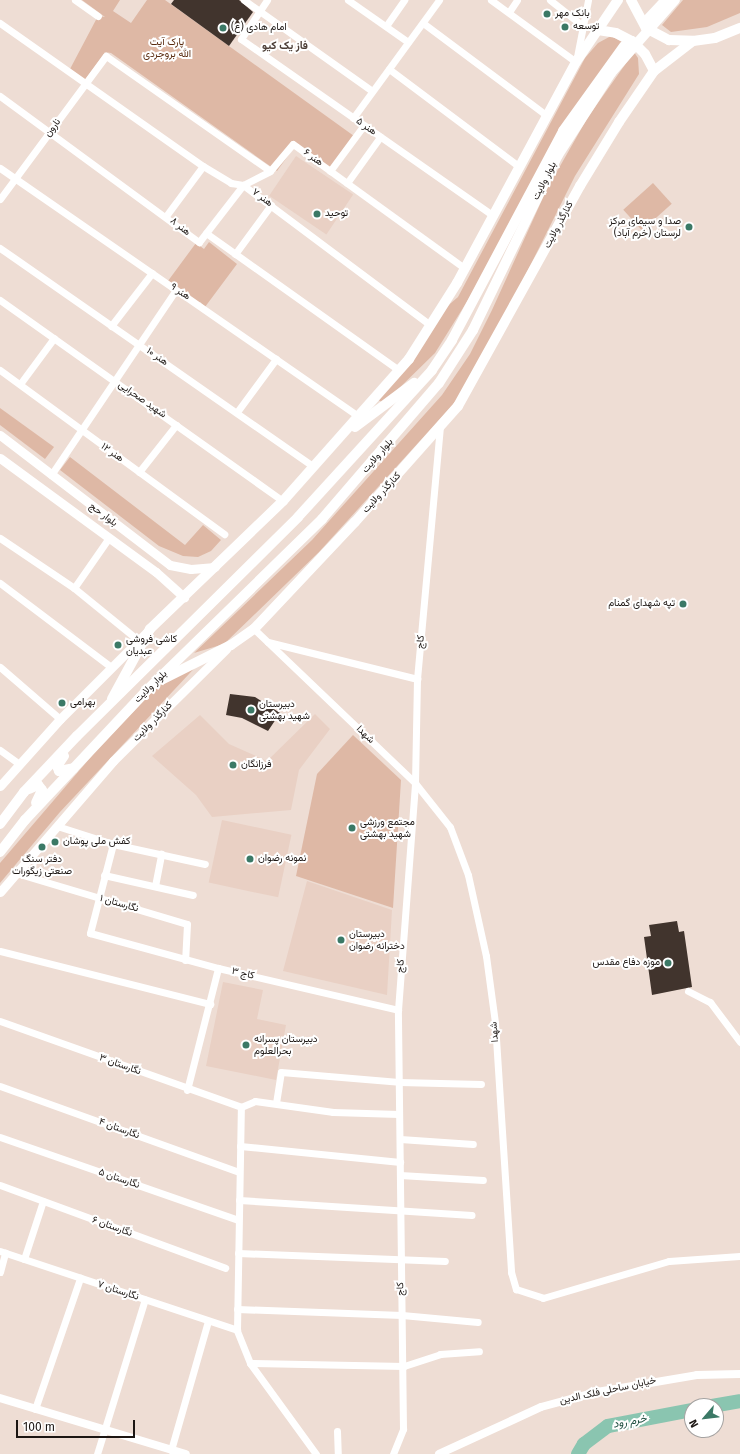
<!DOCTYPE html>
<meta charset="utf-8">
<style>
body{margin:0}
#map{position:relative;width:740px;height:1454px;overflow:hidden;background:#eeddd4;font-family:"Fira Sans",Vazirmatn,sans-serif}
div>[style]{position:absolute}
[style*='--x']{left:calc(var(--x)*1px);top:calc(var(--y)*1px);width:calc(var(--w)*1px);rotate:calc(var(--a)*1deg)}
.built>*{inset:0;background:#e9d0c4;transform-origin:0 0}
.green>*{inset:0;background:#deb8a5;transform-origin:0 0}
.river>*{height:14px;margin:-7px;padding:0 7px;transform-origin:7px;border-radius:7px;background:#8ac5b0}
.building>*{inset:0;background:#41342d}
.minor>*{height:7px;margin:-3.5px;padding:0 3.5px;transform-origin:3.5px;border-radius:3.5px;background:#fff}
.tertiary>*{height:8px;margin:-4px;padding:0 4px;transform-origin:4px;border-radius:4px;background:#fff}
.secondary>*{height:9px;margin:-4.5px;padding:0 4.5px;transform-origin:4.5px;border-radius:4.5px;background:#fff}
.primary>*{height:10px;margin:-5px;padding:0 5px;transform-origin:5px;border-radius:5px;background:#fff}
.dots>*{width:11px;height:11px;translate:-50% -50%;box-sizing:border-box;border:2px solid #fff;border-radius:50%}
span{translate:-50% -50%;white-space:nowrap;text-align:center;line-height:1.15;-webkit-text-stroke:4px #fff;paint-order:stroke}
.poi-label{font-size:10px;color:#1c1613}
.left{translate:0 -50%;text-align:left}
.right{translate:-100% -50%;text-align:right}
.park-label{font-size:10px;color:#592b0f}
.street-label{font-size:10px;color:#1c1613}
.neighbourhood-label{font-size:11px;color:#4c3e37;font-weight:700}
.water-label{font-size:11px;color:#17493a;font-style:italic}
.north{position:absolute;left:684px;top:1398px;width:40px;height:40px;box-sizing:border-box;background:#fff;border:1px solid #a4a2a1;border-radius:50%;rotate:242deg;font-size:11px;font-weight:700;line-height:16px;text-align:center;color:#1c1613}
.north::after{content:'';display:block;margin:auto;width:14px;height:18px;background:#3b7966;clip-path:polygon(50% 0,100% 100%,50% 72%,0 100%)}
.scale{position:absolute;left:16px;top:1420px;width:119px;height:18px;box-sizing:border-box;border:2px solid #1c1613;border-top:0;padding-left:5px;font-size:12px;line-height:14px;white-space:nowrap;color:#1c1613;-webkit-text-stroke:3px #fff;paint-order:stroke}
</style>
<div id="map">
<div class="built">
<i style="left:296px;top:156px;width:69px;height:48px;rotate:34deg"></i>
<i style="clip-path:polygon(315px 714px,330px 729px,299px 770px,291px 810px,212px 817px,196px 795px,152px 756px,200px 715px,229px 744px,267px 761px)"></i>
<i style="left:222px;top:820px;width:71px;height:64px;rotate:12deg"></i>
<i style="clip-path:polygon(307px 881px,392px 910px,387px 995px,283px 971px)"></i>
<i style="clip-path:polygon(223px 982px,263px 990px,257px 1019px,286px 1025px,276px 1080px,206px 1066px)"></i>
</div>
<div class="green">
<i style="clip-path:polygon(82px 0,120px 0,113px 11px,131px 23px,147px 0,165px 0,354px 136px,331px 169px,296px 145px,277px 171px,111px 53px,105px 52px,85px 80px,70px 69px,98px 16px,105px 17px)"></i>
<i style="clip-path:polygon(683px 0,740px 0,740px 13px,707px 27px,671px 32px,662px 25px)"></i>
<i style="clip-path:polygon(611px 36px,622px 42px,565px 121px,481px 279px,435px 353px,384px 403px,378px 400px,444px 309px,458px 297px,585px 58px,598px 43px)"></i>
<i style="clip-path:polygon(634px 52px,638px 58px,639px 74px,575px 176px,493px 340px,458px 399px,319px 552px,224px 644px,194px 653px,312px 540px,442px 395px,470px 354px,492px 310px,547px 189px,588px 117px)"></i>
<i style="left:653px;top:183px;width:28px;height:40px;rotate:48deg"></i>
<i style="clip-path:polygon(209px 242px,237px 264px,205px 307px,200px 302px,196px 307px,165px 285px,196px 243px,204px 249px)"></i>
<i style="clip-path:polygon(0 408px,54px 447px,45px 459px,0 425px)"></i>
<i style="clip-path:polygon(70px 457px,185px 545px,203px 525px,221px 540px,211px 551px,198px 557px,183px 556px,159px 546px,60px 470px)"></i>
<i style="clip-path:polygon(203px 659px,60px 812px,0 883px,0 863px,96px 751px,156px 688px)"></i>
<i style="clip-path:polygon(353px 735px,401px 780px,393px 908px,296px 876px,317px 774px)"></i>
</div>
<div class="river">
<i style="--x:712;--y:1406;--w:28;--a:-10"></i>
<i style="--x:578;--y:1454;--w:12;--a:-59"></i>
<i style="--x:584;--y:1444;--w:30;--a:-37"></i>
<i style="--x:608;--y:1426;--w:86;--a:-10.8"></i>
</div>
<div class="building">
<i style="clip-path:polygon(174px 0,239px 0,253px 12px,229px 46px,171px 4px)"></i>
<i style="clip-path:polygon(230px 694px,255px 697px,280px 713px,268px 731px,242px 718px,226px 715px)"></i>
<i style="clip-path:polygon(677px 921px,679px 932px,684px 931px,692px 987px,652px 995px,644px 937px,651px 936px,649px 925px)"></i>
</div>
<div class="minor">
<i style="--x:75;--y:0;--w:28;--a:35"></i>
<i style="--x:244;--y:0;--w:157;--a:35.4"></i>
<i style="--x:267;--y:0;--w:47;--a:123.7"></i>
<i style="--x:241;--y:39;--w:307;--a:35"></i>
<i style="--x:348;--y:0;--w:73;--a:35"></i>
<i style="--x:491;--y:0;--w:105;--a:36.1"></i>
<i style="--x:576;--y:62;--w:63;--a:-79"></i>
<i style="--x:550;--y:0;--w:42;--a:38.2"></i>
<i style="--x:509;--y:12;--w:14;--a:-56"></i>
<i style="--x:0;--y:23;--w:248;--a:35.2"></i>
<i style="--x:203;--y:166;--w:33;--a:31"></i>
<i style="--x:231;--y:183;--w:12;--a:9"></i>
<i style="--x:243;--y:185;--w:234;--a:36.8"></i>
<i style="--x:423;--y:23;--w:154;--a:36.8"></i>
<i style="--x:386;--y:26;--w:32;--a:-55"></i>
<i style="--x:389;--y:69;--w:161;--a:36.9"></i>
<i style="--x:0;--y:96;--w:247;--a:36.3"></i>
<i style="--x:199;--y:242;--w:72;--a:-52.3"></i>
<i style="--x:243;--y:185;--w:30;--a:-27"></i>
<i style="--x:270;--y:171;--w:35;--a:-50"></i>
<i style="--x:293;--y:144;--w:211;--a:35.9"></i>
<i style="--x:353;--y:118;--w:146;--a:-53.9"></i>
<i style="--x:0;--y:168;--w:437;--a:34.7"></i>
<i style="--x:330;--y:171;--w:57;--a:-53.5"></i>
<i style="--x:347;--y:183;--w:57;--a:-54.3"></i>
<i style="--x:0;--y:199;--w:178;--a:-53.5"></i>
<i style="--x:106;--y:56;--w:200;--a:35"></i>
<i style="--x:166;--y:216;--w:62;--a:-53.5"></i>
<i style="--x:206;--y:233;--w:237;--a:35.4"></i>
<i style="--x:0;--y:248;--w:381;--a:34.9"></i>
<i style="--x:235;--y:254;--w:61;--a:-53.7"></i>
<i style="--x:0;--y:300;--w:347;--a:35.4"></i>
<i style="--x:111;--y:326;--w:67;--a:-52.3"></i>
<i style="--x:0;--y:370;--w:278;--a:36.2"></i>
<i style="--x:20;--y:384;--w:57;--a:-53.5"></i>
<i style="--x:237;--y:412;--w:66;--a:-53.7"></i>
<i style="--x:139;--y:472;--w:60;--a:-51.8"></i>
<i style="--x:51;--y:475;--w:223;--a:-56"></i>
<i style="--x:0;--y:538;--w:89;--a:34"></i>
<i style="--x:74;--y:588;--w:82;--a:39.1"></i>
<i style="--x:0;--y:583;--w:139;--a:37.1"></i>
<i style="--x:74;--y:588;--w:60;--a:-55.2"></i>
<i style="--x:254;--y:629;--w:223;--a:43.7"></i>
<i style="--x:415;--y:783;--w:56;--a:51.5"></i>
<i style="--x:450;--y:827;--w:51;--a:69.4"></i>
<i style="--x:468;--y:875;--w:83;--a:77.5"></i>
<i style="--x:486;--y:956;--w:68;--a:82.3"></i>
<i style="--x:495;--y:1023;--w:250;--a:86.3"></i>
<i style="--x:511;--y:1272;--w:18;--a:74"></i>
<i style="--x:516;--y:1289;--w:28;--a:18"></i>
<i style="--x:543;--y:1298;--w:131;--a:-16.4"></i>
<i style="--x:669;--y:1261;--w:71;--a:-4"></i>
<i style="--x:268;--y:642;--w:154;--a:13.9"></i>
<i style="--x:0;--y:667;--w:79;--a:40.9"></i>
<i style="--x:0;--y:750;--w:24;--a:36"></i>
<i style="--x:57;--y:826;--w:59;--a:17.8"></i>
<i style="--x:113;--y:844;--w:94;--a:12.3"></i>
<i style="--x:113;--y:844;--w:92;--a:104.5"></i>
<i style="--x:90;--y:933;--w:133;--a:15.3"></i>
<i style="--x:218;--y:968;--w:185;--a:13.1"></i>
<i style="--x:16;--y:873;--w:178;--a:16.6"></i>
<i style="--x:187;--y:924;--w:36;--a:93"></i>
<i style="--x:104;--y:875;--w:91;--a:12.7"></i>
<i style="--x:155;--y:886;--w:33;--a:-79"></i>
<i style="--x:0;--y:951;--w:217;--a:14.2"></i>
<i style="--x:688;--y:991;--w:25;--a:27"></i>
<i style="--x:710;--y:1002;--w:50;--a:53.1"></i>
<i style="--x:0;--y:1021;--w:256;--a:19.6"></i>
<i style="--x:0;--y:1086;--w:254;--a:19.8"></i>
<i style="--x:187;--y:1090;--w:126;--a:-75.7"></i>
<i style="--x:276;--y:1103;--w:31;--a:-81"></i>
<i style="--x:281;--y:1072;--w:118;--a:4.8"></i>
<i style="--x:399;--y:1082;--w:82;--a:1.4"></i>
<i style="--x:0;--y:1137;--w:252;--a:19.2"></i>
<i style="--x:400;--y:1139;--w:73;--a:3.9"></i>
<i style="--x:240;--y:1146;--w:161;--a:5.7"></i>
<i style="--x:400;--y:1175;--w:83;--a:3.4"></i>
<i style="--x:0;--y:1185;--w:240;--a:20.2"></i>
<i style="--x:239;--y:1200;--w:233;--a:3.7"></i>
<i style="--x:0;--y:1251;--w:250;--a:18.4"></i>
<i style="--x:238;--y:1253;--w:207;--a:2.2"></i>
<i style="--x:24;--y:1259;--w:61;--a:-71.9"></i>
<i style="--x:0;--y:1272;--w:20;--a:-75"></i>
<i style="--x:237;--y:1309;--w:165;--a:2.1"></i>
<i style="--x:402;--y:1315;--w:76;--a:5.3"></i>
<i style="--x:250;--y:1363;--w:154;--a:1.1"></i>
<i style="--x:404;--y:1366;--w:38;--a:-18"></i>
<i style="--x:440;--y:1354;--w:39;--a:-4"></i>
<i style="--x:35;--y:1409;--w:139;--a:-71"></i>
<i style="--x:337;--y:1431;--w:23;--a:88"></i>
<i style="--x:174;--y:1451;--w:3;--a:-162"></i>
<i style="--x:171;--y:1450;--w:134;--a:-74"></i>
<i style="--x:97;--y:1454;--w:162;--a:-72.8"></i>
<i style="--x:316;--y:1454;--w:112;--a:-126"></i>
<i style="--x:250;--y:1363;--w:35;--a:-112"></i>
<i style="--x:237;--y:1330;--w:223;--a:-89"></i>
<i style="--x:241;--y:1107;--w:15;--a:-23"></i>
<i style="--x:255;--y:1101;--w:79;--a:8"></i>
<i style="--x:333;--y:1112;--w:66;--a:1.7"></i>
<i style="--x:393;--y:1454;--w:27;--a:-68"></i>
<i style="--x:403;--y:1429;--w:419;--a:-90.7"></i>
<i style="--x:398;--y:1010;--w:228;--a:-85.7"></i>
<i style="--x:415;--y:783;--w:104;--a:-88.9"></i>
<i style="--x:417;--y:679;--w:252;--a:-84.8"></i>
</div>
<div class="tertiary">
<i style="--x:0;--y:1398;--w:194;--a:16.8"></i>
<i style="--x:439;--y:1454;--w:112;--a:-24.7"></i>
<i style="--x:541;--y:1407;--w:58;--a:-15"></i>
<i style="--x:597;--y:1392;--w:101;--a:-9.6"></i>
<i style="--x:697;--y:1375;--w:43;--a:-1.3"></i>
</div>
<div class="secondary">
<i style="--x:0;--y:435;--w:214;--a:37.4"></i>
<i style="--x:170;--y:565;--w:21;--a:11"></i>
<i style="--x:191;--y:569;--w:24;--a:-5"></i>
<i style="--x:0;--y:458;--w:193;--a:36.2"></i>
<i style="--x:156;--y:572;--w:38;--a:42"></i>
<i style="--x:0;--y:786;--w:90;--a:-48.2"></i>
<i style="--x:60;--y:719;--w:123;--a:-45"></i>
<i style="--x:0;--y:892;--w:173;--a:-49.2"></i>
<i style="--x:113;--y:761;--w:159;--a:-44.7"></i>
</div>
<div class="primary">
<i style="--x:631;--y:0;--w:32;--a:62"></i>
<i style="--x:646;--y:28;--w:26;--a:28"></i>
<i style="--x:669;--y:40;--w:24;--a:2"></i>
<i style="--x:693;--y:41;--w:22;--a:-8"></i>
<i style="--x:715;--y:38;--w:27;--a:-22"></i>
<i style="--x:648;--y:19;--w:26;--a:-47"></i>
<i style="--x:598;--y:30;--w:18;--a:9"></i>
<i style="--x:616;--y:33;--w:18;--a:27"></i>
<i style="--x:632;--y:41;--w:18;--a:45"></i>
<i style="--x:645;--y:54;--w:19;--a:62"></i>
<i style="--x:355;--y:427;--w:74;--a:-36.7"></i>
<i style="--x:163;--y:679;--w:76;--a:-26.6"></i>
<i style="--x:231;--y:645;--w:28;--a:-35"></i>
<i style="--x:254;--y:629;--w:147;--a:-46.7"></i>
<i style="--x:355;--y:522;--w:155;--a:-48.4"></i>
<i style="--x:458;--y:406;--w:252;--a:-61"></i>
<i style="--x:580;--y:186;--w:75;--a:-58.6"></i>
<i style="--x:619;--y:122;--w:62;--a:-55.5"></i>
<i style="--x:654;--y:71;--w:49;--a:-37.6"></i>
<i style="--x:112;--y:699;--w:80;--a:-61.5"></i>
<i style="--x:150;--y:629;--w:185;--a:-43.9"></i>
<i style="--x:283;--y:501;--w:190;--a:-48.4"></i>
<i style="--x:409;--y:359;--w:90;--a:-57.7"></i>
<i style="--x:457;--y:283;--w:251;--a:-61.7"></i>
<i style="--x:576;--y:62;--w:75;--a:-55.9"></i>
<i style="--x:64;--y:756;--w:12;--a:125"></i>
<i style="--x:57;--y:766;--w:5;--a:68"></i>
<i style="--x:59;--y:771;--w:15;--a:-11"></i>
<i style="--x:29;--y:789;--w:10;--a:-24"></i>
<i style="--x:38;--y:785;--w:6;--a:51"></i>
<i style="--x:42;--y:790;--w:14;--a:115"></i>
<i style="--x:0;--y:824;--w:40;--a:-53"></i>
<i style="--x:24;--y:792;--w:77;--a:-46.6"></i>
<i style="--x:77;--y:736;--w:311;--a:-44.7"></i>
<i style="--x:298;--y:517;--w:199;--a:-47.6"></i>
<i style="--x:432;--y:370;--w:36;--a:-56"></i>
<i style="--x:452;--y:340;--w:237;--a:-62"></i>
<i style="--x:563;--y:131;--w:105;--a:-54.3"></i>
<i style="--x:0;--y:852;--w:41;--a:-52"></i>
<i style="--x:25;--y:820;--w:177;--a:-46.8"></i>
<i style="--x:146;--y:691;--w:246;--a:-44.3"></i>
<i style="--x:322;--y:519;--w:179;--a:-49.3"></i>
<i style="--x:439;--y:383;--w:63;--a:-57.3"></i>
<i style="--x:473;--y:330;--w:195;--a:-64.1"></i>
<i style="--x:558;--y:155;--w:98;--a:-57.1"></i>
<i style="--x:611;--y:73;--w:97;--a:-48.8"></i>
</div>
<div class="dots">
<i style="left:547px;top:14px;background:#3b7966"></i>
<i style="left:565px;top:27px;background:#3b7966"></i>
<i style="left:223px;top:28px;background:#3b7966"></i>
<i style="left:317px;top:214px;background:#3b7966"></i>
<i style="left:689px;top:227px;background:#3b7966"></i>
<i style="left:683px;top:604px;background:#3b7966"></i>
<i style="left:118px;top:645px;background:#3b7966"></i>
<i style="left:62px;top:703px;background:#3b7966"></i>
<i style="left:251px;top:710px;background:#3b7966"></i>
<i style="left:233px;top:765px;background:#3b7966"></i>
<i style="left:352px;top:828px;background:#3b7966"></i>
<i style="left:55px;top:842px;background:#3b7966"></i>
<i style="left:42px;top:847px;background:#3b7966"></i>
<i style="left:250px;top:859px;background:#3b7966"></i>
<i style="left:341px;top:940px;background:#3b7966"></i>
<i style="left:668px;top:963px;background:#3b7966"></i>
<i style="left:246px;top:1045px;background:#3b7966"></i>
</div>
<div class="poi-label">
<span class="left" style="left:555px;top:14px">بانک مهر</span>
<span class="left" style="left:573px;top:27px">توسعه</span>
<span class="left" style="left:231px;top:28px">امام هادی (ع)</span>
<span class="left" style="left:325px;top:214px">توحید</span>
<span class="right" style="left:681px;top:227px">صدا و سیمای مرکز<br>لرستان (خرم آباد)</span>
<span class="right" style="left:675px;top:604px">تپه شهدای گمنام</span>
<span class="left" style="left:126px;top:645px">کاشی فروشی<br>عبدیان</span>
<span class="left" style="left:70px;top:703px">بهرامی</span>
<span class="left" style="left:259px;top:710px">دبیرستان<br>شهید بهشتی</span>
<span class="left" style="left:241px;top:765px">فرزانگان</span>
<span class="left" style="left:360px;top:828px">مجتمع ورزشی<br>شهید بهشتی</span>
<span class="left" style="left:63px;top:842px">کفش ملی پوشان</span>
<span style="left:42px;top:865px">دفتر سنگ<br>صنعتی زیگورات</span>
<span class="left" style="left:258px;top:859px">نمونه رضوان</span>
<span class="left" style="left:349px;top:940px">دبیرستان<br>دخترانه رضوان</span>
<span class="right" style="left:660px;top:963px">موزه دفاع مقدس</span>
<span class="left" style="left:254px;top:1045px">دبیرستان پسرانه<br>بحرالعلوم</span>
</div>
<div class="park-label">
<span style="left:167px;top:48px">پارک آیت<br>الله بروجردی</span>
</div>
<div class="street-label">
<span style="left:366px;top:127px;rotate:35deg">هنر ۵</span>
<span style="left:53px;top:128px;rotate:-53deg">نارون</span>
<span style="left:313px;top:158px;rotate:36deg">هنر ۶</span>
<span style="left:545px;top:181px;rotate:-63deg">بلوار ولایت</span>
<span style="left:262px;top:198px;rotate:37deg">هنر ۷</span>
<span style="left:559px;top:225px;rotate:-62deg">کنارگذر ولایت</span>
<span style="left:180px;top:227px;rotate:38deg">هنر ۸</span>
<span style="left:180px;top:292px;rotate:35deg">هنر ۹</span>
<span style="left:157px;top:357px;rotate:35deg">هنر ۱۰</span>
<span style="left:142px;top:400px;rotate:35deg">شهید صحرایی</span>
<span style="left:112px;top:453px;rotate:36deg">هنر ۱۲</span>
<span style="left:378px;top:456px;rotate:-49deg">بلوار ولایت</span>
<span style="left:382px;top:493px;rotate:-47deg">کنارگذر ولایت</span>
<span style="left:103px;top:515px;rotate:37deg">بلوار حج</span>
<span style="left:421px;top:642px;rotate:-85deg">کاج</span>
<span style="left:151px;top:687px;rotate:-44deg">بلوار ولایت</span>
<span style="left:153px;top:722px;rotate:-45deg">کنارگذر ولایت</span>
<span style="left:365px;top:735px;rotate:44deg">شهدا</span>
<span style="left:119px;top:904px;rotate:16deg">نگارستان ۱</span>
<span style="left:401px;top:966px;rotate:-86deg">کاج</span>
<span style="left:243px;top:974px;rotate:13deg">کاج ۳</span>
<span style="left:495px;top:1032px;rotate:-94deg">شهدا</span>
<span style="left:120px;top:1065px;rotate:20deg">نگارستان ۳</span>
<span style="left:119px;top:1129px;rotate:20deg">نگارستان ۴</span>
<span style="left:119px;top:1179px;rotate:19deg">نگارستان ۵</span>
<span style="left:112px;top:1227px;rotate:20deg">نگارستان ۶</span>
<span style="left:401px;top:1289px;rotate:-91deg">کاج</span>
<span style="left:118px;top:1291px;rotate:18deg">نگارستان ۷</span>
<span style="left:608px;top:1391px;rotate:-12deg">خیابان ساحلی فلک الدین</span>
</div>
<div class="neighbourhood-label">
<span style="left:285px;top:46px">فاز یک کیو</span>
</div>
<div class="water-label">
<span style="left:630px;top:1422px;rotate:-11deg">خرم رود</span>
</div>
<div class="north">N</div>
<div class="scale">100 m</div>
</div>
